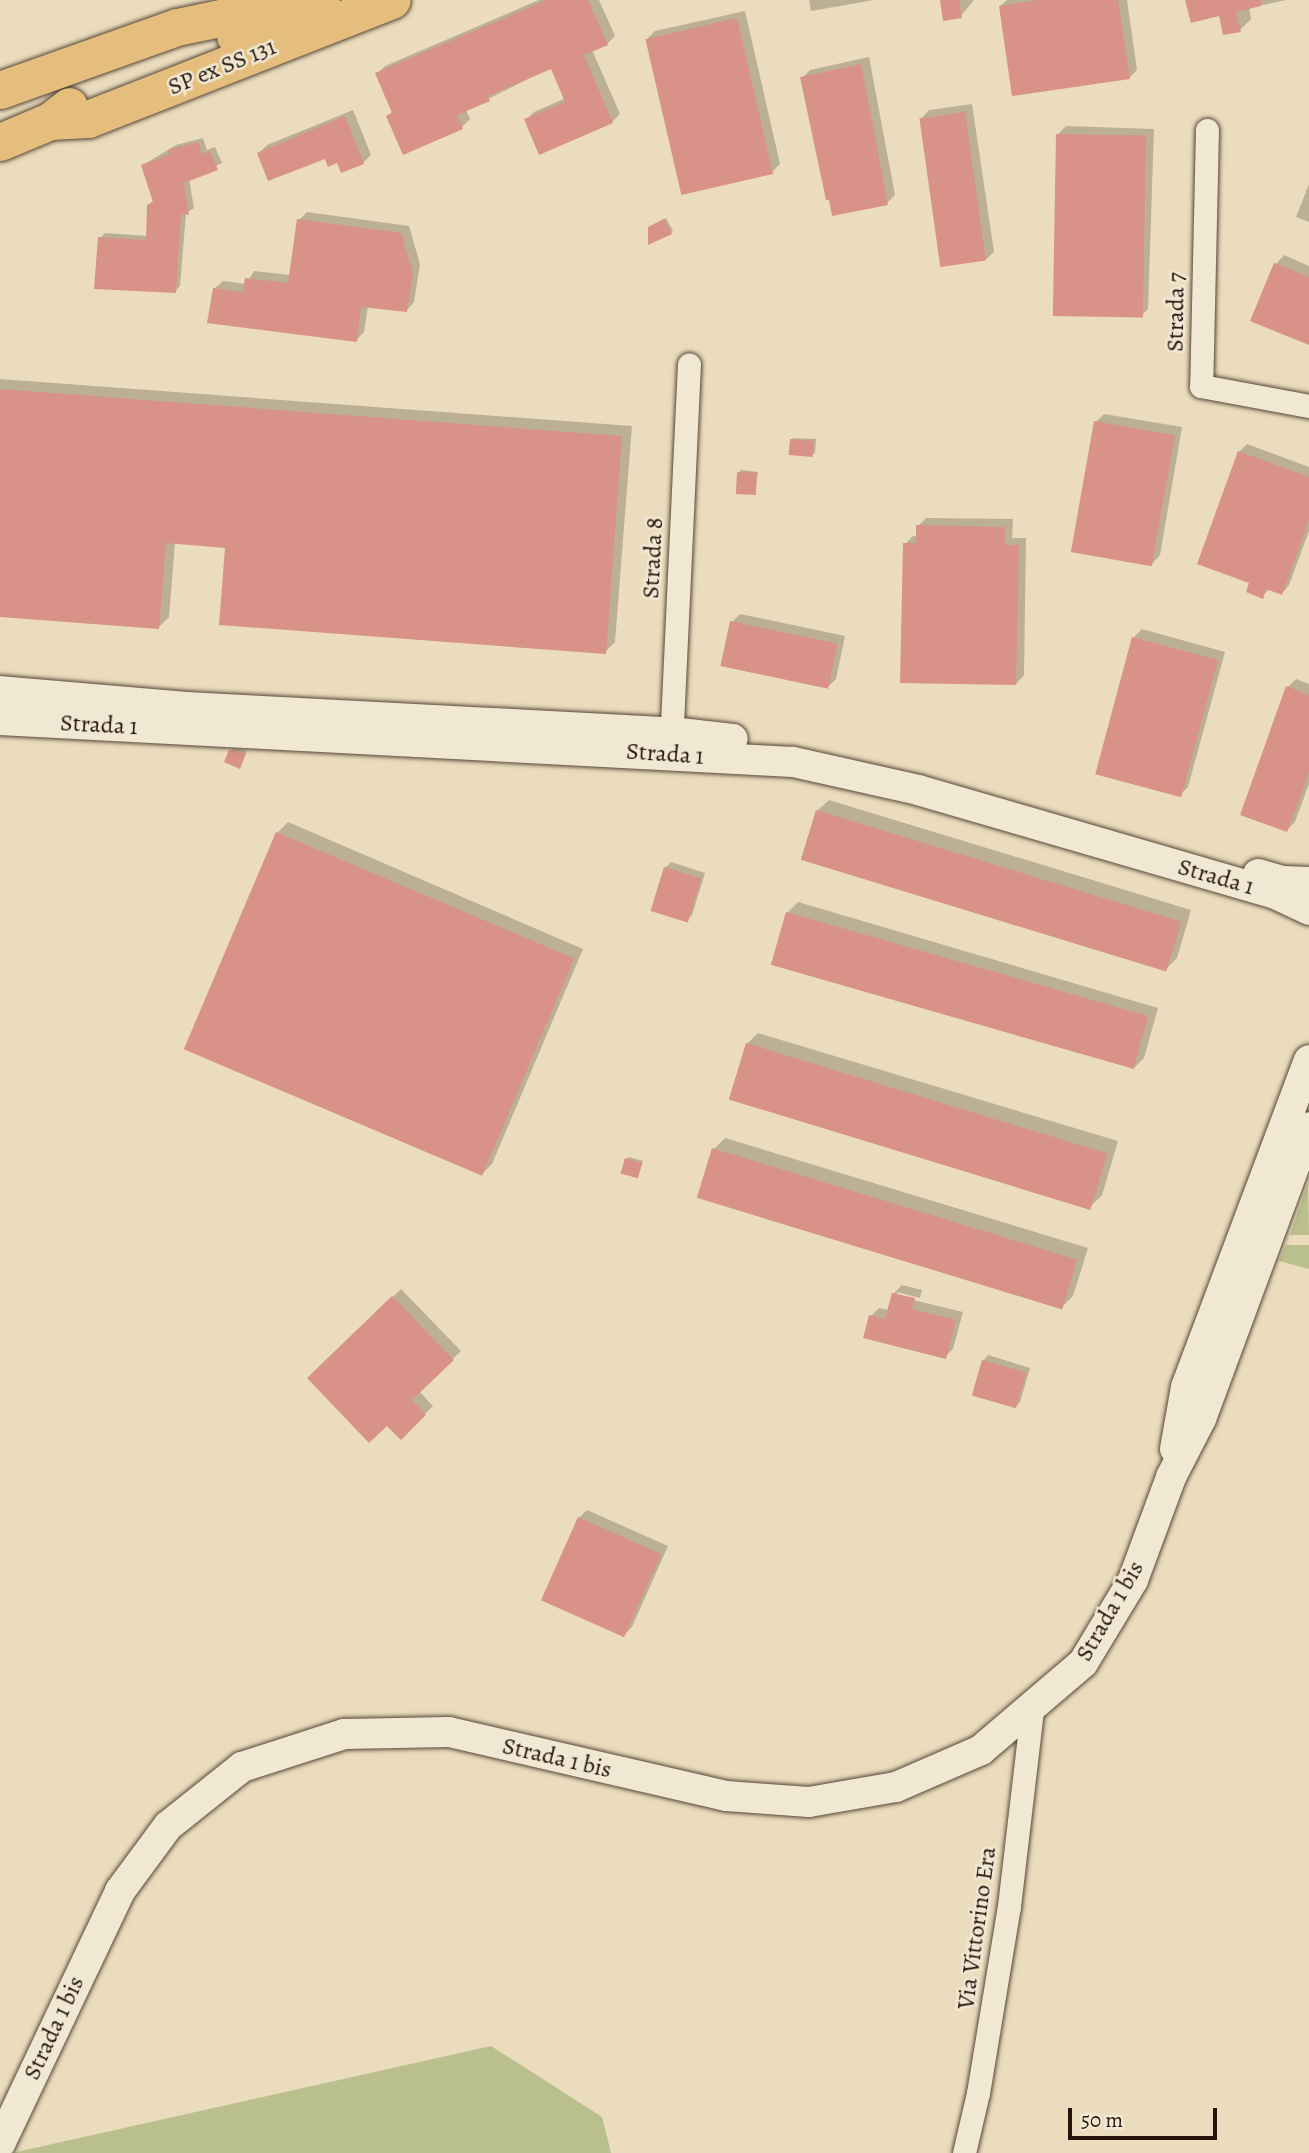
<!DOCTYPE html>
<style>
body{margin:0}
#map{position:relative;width:1309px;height:2153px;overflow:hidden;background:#eadcbc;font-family:Alegreya,serif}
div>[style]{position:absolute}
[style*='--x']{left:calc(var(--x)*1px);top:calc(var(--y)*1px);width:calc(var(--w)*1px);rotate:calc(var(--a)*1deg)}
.green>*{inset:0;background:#babf8e}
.shadow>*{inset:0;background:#0003}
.building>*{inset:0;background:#d89287;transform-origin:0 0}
.roads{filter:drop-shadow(0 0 2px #564638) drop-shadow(0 0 2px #564638)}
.minor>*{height:23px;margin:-11.5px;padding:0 11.5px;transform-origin:11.5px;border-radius:11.5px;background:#f1e8d3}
.tertiary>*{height:30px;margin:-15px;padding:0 15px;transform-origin:15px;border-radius:15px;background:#f1e8d3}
.primary>*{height:37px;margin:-18.5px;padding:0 18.5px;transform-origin:18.5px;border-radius:18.5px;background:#e5be7e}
span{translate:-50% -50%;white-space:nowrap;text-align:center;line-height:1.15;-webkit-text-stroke:5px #f1e8d3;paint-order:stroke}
.street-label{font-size:24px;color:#24140c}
.scale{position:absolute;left:1068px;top:2108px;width:149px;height:32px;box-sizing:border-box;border:4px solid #24140c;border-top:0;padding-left:9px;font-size:21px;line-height:24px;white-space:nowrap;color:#24140c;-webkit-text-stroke:5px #f1e8d3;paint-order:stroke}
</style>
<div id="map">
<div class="green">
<i style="clip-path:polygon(1308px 1183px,1309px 1235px,1290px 1235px)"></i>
<i style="clip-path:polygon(1286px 1245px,1309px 1245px,1309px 1269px,1279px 1261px)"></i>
<i style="clip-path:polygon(491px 2046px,602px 2117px,611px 2153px,12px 2153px)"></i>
</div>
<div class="shadow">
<i style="clip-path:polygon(539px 0,599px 0,615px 36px,607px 44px,592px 50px,620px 114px,612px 122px,526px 120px,534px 112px,566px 98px,552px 67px,466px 110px,470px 119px,462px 127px,388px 116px,393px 111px,377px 74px,385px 66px)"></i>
<i style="clip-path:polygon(809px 0,874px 0,811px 11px)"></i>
<i style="clip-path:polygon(942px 0,974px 0,961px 16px)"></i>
<i style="clip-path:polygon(1007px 0,1127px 0,1137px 70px,1129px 78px,1000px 6px)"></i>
<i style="clip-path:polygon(1187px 0,1286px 0,1249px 8px,1251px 19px,1240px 30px,1220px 14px)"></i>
<i style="clip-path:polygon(745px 11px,780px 164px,772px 172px,647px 39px,655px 31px)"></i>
<i style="clip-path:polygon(869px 57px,895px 195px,887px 203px,830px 197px,802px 78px,810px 70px)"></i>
<i style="clip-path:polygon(972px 104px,994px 252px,985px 260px,921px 119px,929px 110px)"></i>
<i style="clip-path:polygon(353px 110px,371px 155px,363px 163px,326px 157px,259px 153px,267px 145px)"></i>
<i style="clip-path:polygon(1066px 126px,1154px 129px,1148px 309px,1140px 317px,1058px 134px)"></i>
<i style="clip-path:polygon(203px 138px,207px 150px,215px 147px,222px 163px,189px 179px,194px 208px,186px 213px,180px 286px,175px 291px,100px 238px,105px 233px,148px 236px,148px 205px,154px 200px,143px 165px,176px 145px)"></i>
<i style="clip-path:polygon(1309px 184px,1309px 222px,1296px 217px)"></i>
<i style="clip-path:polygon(307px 212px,409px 226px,420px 264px,414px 302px,406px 311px,368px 306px,364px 332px,356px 340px,214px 289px,223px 281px,246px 284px,254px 271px,291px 275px,299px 220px)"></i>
<i style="clip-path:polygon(666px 218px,673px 231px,671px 233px,652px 226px)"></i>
<i style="clip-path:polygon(1284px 255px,1309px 266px,1309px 343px,1252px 320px,1276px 264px)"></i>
<i style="clip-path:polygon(0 379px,632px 426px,615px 642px,605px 652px,227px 546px,175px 542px,169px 617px,158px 628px,0 616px)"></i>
<i style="clip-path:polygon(1104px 414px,1182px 427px,1160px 555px,1152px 564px,1096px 422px)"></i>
<i style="clip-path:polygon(793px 438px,816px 439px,815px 453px,813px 455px,791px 440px)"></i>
<i style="clip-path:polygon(1247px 444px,1309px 467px,1309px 531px,1289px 585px,1282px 593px,1270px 589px,1262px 596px,1252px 582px,1239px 452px)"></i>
<i style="clip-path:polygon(741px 470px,758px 472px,754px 494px,739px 472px)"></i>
<i style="clip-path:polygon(926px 518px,1013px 519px,1012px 538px,1026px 538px,1024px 675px,1016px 684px,905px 544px,913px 536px,918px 536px,918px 526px)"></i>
<i style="clip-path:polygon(740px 614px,845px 636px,836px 679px,828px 687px,732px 622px)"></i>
<i style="clip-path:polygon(1142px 629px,1225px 652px,1188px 787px,1180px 795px,1097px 773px,1134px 637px)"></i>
<i style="clip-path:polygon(1296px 679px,1309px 684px,1309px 784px,1295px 822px,1287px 830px,1288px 687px)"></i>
<i style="clip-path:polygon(233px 748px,247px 751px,241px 764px,231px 751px)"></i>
<i style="clip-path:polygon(829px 800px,1191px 910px,1177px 958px,1166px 969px,804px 859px,818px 810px)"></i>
<i style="clip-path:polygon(288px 822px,583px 949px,492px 1164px,481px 1175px,277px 833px)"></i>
<i style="clip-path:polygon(671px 862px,705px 873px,692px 915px,687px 920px,653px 910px,666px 867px)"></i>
<i style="clip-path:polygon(798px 902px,1158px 1008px,1144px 1058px,1133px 1069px,787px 913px)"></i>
<i style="clip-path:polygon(758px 1033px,1118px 1141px,1102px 1195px,1091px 1206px,747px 1044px)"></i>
<i style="clip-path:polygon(725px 1138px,1088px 1248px,1073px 1296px,1062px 1307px,714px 1149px)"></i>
<i style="clip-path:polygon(629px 1157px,643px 1161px,637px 1177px,627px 1159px)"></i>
<i style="clip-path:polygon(902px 1285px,922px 1290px,920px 1298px,897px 1292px,897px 1296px,963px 1312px,953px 1349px,945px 1357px,871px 1316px,879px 1308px,889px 1310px,894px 1293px)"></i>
<i style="clip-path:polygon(401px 1289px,461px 1351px,419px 1391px,433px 1406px,401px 1437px,387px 1423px,309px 1378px)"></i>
<i style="clip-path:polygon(988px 1355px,1030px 1368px,1020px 1402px,1015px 1407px,983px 1361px)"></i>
<i style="clip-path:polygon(587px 1510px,668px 1546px,632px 1627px,624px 1635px,579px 1518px)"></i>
</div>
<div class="building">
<i style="clip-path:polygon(547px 0,588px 0,608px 45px,584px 55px,613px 123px,539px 155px,524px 119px,565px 102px,551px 69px,488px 96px,490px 101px,457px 115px,463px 129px,403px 155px,386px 116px,392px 113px,375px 73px)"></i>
<i style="clip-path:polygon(940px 0,959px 0,962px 18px,943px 21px)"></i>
<i style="clip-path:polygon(1038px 0,1118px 0,1130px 79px,1012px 96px,999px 6px)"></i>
<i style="clip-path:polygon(1185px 0,1261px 0,1261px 6px,1236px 12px,1241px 32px,1223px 35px,1219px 16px,1191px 23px)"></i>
<i style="left:737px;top:18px;width:160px;height:94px;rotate:77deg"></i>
<i style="clip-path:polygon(861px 64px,888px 205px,832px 216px,829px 200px,826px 200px,800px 77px)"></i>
<i style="left:965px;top:112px;width:150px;height:46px;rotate:82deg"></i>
<i style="clip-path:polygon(345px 116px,364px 164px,341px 173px,337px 163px,328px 167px,325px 159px,268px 181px,257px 153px)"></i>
<i style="left:1056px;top:134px;width:90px;height:182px;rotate:1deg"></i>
<i style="clip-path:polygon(198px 142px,202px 154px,210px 151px,218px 170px,184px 183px,189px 215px,181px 214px,176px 293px,94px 289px,98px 237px,146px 240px,147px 205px,153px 202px,141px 165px,170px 154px,168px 150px)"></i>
<i style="clip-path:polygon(297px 219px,401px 233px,413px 273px,407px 312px,361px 307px,357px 342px,207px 323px,213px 288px,243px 292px,245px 278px,288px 283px)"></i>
<i style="clip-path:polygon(664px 219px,672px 234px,648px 245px,648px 227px)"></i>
<i style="clip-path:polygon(1274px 263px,1309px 277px,1309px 345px,1250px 321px)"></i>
<i style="clip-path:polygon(0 389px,622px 436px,606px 654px,219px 625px,225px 548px,166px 543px,159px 629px,0 617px)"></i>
<i style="left:1094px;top:421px;width:82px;height:133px;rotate:10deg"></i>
<i style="left:790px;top:439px;width:24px;height:16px;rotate:5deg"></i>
<i style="clip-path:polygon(1238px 451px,1309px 477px,1309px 520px,1282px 595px,1266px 589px,1263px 599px,1246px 592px,1249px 583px,1197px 564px)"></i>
<i style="left:737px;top:472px;width:20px;height:22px;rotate:3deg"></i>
<i style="clip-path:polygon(916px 525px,1005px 527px,1005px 545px,1019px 545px,1016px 685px,900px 683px,903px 543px,916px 543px)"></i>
<i style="left:730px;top:621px;width:110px;height:46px;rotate:12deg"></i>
<i style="left:1132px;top:637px;width:89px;height:142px;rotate:15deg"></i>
<i style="clip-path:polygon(1286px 686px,1309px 695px,1309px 773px,1287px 832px,1240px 815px)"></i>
<i style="clip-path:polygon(229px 750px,246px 753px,240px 769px,224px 762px)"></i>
<i style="left:816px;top:810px;width:382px;height:52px;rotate:17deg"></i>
<i style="left:276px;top:832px;width:324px;height:236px;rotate:23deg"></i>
<i style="left:664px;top:867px;width:39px;height:46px;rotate:17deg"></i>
<i style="left:786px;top:912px;width:377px;height:55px;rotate:16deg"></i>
<i style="left:746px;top:1043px;width:378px;height:59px;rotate:17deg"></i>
<i style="left:712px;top:1148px;width:382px;height:52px;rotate:17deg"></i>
<i style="left:625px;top:1158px;width:18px;height:16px;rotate:16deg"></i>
<i style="clip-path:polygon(892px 1293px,915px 1298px,912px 1309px,956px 1320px,946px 1359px,863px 1338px,869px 1315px,885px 1319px)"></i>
<i style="clip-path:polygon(392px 1296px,454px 1360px,412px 1400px,426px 1415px,401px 1440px,387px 1426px,369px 1443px,307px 1378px)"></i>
<i style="left:982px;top:1360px;width:46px;height:37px;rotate:16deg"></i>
<i style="left:578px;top:1517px;width:91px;height:91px;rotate:24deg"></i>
</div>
<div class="roads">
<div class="minor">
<i style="--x:1207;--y:130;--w:256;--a:91.3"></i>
<i style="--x:1201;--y:386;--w:110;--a:10.5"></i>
<i style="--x:671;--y:745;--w:381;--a:-87.3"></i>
<i style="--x:964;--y:2153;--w:62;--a:-76.9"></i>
<i style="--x:978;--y:2093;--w:190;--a:-80.6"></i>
<i style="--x:1009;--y:1906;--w:197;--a:-83.3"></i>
</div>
<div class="tertiary">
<i style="--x:0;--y:691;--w:187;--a:4.9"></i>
<i style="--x:186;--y:707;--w:486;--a:3"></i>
<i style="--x:671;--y:732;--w:62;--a:6.4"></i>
<i style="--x:0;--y:720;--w:794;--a:3.03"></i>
<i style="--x:793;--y:762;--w:128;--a:12.6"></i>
<i style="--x:918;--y:790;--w:370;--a:16.2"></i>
<i style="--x:1273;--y:893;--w:40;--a:25"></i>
<i style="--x:1258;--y:874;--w:26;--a:16"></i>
<i style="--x:1283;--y:881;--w:26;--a:2"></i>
<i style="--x:1175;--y:1449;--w:63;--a:-79.9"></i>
<i style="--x:1186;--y:1387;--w:349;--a:-69.4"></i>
<i style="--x:0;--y:2144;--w:280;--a:-64.6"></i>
<i style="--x:120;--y:1891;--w:81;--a:-53.6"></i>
<i style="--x:168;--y:1826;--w:95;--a:-38.6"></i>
<i style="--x:242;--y:1767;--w:107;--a:-17.9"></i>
<i style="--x:344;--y:1734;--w:105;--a:-1.1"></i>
<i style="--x:449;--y:1732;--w:284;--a:13"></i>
<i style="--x:726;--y:1796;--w:83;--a:4.1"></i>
<i style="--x:809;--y:1802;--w:88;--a:-9.8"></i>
<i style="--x:896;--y:1787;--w:93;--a:-23.5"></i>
<i style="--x:981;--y:1750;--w:134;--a:-40.5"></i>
<i style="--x:1083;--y:1663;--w:97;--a:-58.9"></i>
<i style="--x:1133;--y:1580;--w:110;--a:-69.7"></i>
<i style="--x:1171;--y:1477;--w:65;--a:-62.7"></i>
<i style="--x:1201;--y:1419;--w:311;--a:-69.7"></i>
</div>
<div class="primary">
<i style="--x:235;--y:36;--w:93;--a:-22.7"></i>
<i style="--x:0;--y:90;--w:188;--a:-19.6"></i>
<i style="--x:177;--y:27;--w:63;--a:-11.8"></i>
<i style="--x:239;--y:14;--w:25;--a:-2"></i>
<i style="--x:50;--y:121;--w:38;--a:-3"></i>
<i style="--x:88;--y:119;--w:326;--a:-21.4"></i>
<i style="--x:0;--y:142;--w:54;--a:-22.8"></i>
<i style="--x:50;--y:121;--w:24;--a:-38"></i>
</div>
</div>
<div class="street-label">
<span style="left:222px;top:67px;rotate:-22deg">SP ex SS 131</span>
<span style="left:1176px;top:312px;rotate:-89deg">Strada 7</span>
<span style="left:653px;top:558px;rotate:-87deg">Strada 8</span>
<span style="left:99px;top:725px;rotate:3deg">Strada 1</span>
<span style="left:665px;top:754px;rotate:4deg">Strada 1</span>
<span style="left:1216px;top:877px;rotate:16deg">Strada 1</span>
<span style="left:1110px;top:1611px;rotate:-60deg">Strada 1 bis</span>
<span style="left:557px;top:1758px;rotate:13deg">Strada 1 bis</span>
<span style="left:977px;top:1928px;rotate:-82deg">Via Vittorino Era</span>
<span style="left:54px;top:2028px;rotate:-65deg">Strada 1 bis</span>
</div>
<div class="scale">50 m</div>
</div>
